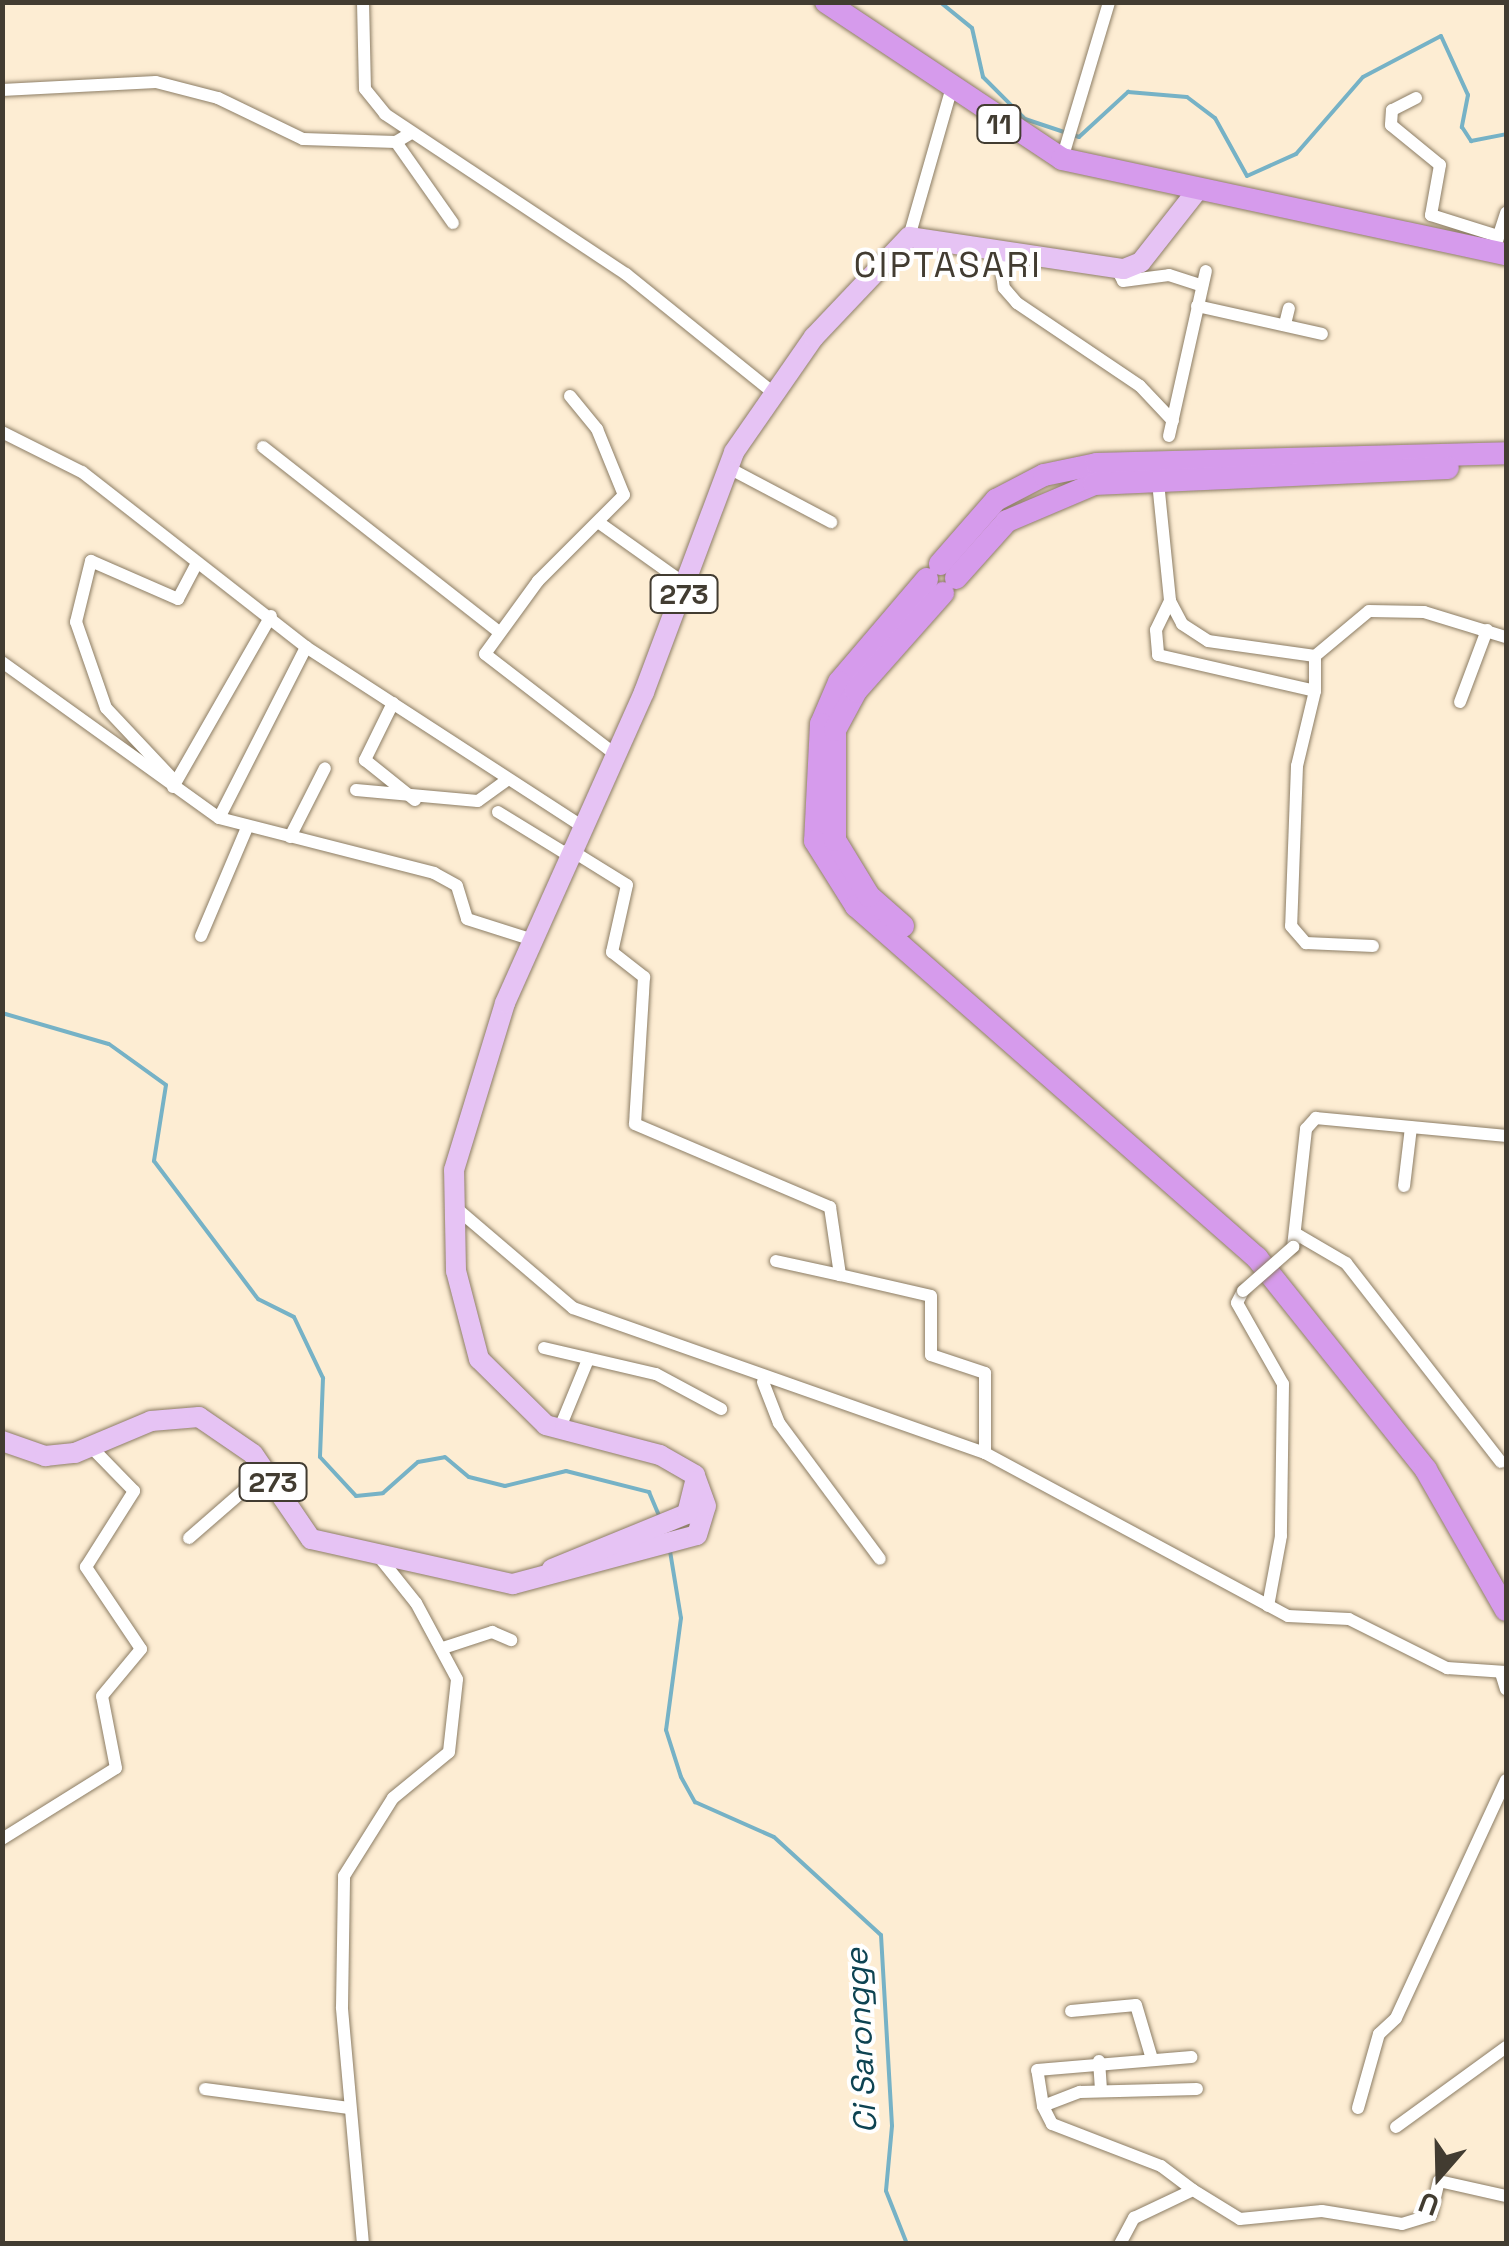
<!DOCTYPE html>
<style>
body{margin:0}
#map{position:relative;width:1509px;height:2246px;overflow:hidden;background:#fdedd3;font-family:"Space Grotesk",sans-serif}
div>[style]{position:absolute}
[style*='--x']{left:calc(var(--x)*1px);top:calc(var(--y)*1px);width:calc(var(--w)*1px);rotate:calc(var(--a)*1deg)}
.stream>*{height:4px;margin:-2px;padding:0 2px;transform-origin:2px;border-radius:2px;background:#76b2c6}
.roads{filter:drop-shadow(0 0 2px #8c7d65) drop-shadow(0 0 2px #8c7d65)}
.street>*{height:12px;margin:-6px;padding:0 6px;transform-origin:6px;border-radius:6px;background:#fff}
.primary>*{height:20px;margin:-10px;padding:0 10px;transform-origin:10px;border-radius:10px;background:#e6c3f4}
.highway>*{height:22px;margin:-11px;padding:0 11px;transform-origin:11px;border-radius:11px;background:#d69bec}
.bridges{filter:drop-shadow(0 0 2px #8c7d65) drop-shadow(0 0 2px #8c7d65)}
.street-bridge>*{height:12px;margin:-6px;padding:0 6px;transform-origin:6px;border-radius:6px;background:#fff}
span{translate:-50% -50%;white-space:nowrap;text-align:center;line-height:1.15;-webkit-text-stroke:8px #fff;paint-order:stroke}
.shield-label span{padding:2px 8px;background:#fff;border:2px solid;border-radius:8px;-webkit-text-stroke-width:0}
.shield-label{font-size:28px;color:#423c31;font-weight:700}
.water-label{font-size:32px;color:#0d4352;font-style:italic}
.quarter-label{font-size:35px;color:#423c31;letter-spacing:2.5px}
.frame{position:absolute;inset:0;border:5px solid #423c31;pointer-events:none}
.north{position:absolute;left:1389px;top:2126px;width:100px;height:100px;-webkit-text-stroke:8px #fff;paint-order:stroke;rotate:200deg;font-size:28px;font-weight:700;line-height:40px;text-align:center;color:#423c31}
.north::after{content:'';display:block;margin:auto;width:35px;height:45px;background:#423c31;clip-path:polygon(50% 0,100% 100%,50% 72%,0 100%)}
</style>
<div id="map">
<div class="stream">
<i style="--x:940;--y:2;--w:41;--a:39.1"></i>
<i style="--x:972;--y:28;--w:50;--a:77.3"></i>
<i style="--x:983;--y:77;--w:59;--a:45"></i>
<i style="--x:1025;--y:119;--w:57;--a:18.4"></i>
<i style="--x:1079;--y:137;--w:67;--a:-42.6"></i>
<i style="--x:1128;--y:92;--w:59;--a:4.8"></i>
<i style="--x:1187;--y:97;--w:35;--a:37"></i>
<i style="--x:1215;--y:118;--w:66;--a:61.1"></i>
<i style="--x:1247;--y:176;--w:54;--a:-24.2"></i>
<i style="--x:1296;--y:154;--w:102;--a:-49"></i>
<i style="--x:1363;--y:77;--w:88;--a:-27.7"></i>
<i style="--x:1441;--y:36;--w:65;--a:65.4"></i>
<i style="--x:1468;--y:95;--w:33;--a:101"></i>
<i style="--x:1462;--y:127;--w:17;--a:57"></i>
<i style="--x:1471;--y:141;--w:36;--a:-11"></i>
<i style="--x:2;--y:1013;--w:111;--a:16.2"></i>
<i style="--x:109;--y:1044;--w:70;--a:35.7"></i>
<i style="--x:166;--y:1085;--w:77;--a:99"></i>
<i style="--x:154;--y:1161;--w:173;--a:53"></i>
<i style="--x:258;--y:1299;--w:40;--a:26.6"></i>
<i style="--x:294;--y:1317;--w:68;--a:64.6"></i>
<i style="--x:323;--y:1378;--w:79;--a:92.2"></i>
<i style="--x:320;--y:1457;--w:53;--a:47.3"></i>
<i style="--x:356;--y:1496;--w:27;--a:-6"></i>
<i style="--x:383;--y:1493;--w:47;--a:-41.5"></i>
<i style="--x:418;--y:1462;--w:27;--a:-10"></i>
<i style="--x:445;--y:1457;--w:31;--a:40"></i>
<i style="--x:469;--y:1477;--w:37;--a:14"></i>
<i style="--x:505;--y:1486;--w:63;--a:-13.8"></i>
<i style="--x:566;--y:1471;--w:86;--a:14.2"></i>
<i style="--x:649;--y:1492;--w:28;--a:67"></i>
<i style="--x:670;--y:1551;--w:68;--a:80.7"></i>
<i style="--x:681;--y:1618;--w:113;--a:97.6"></i>
<i style="--x:666;--y:1730;--w:49;--a:72.3"></i>
<i style="--x:681;--y:1777;--w:29;--a:61"></i>
<i style="--x:695;--y:1802;--w:86;--a:23.9"></i>
<i style="--x:774;--y:1837;--w:145;--a:42.5"></i>
<i style="--x:881;--y:1935;--w:191;--a:86.7"></i>
<i style="--x:892;--y:2126;--w:65;--a:95.3"></i>
<i style="--x:886;--y:2191;--w:57;--a:68.4"></i>
</div>
<div class="roads">
<div class="street">
<i style="--x:363;--y:2;--w:87;--a:88.7"></i>
<i style="--x:365;--y:89;--w:32;--a:51"></i>
<i style="--x:385;--y:114;--w:289;--a:33.6"></i>
<i style="--x:626;--y:274;--w:185;--a:38.9"></i>
<i style="--x:2;--y:90;--w:154;--a:-3"></i>
<i style="--x:156;--y:82;--w:64;--a:14.5"></i>
<i style="--x:218;--y:98;--w:94;--a:25.8"></i>
<i style="--x:303;--y:139;--w:93;--a:1.8"></i>
<i style="--x:396;--y:142;--w:17;--a:-31"></i>
<i style="--x:1416;--y:98;--w:27;--a:153"></i>
<i style="--x:1392;--y:110;--w:15;--a:94"></i>
<i style="--x:1391;--y:125;--w:63;--a:39.2"></i>
<i style="--x:1440;--y:165;--w:51;--a:100.2"></i>
<i style="--x:1431;--y:215;--w:70;--a:17.4"></i>
<i style="--x:396;--y:142;--w:99;--a:54.9"></i>
<i style="--x:1062;--y:159;--w:164;--a:-73.3"></i>
<i style="--x:909;--y:237;--w:152;--a:-74"></i>
<i style="--x:1496;--y:244;--w:33;--a:-72"></i>
<i style="--x:999;--y:249;--w:39;--a:83"></i>
<i style="--x:1004;--y:288;--w:20;--a:49"></i>
<i style="--x:1017;--y:303;--w:148;--a:34"></i>
<i style="--x:1140;--y:386;--w:48;--a:46.7"></i>
<i style="--x:1117;--y:269;--w:13;--a:63"></i>
<i style="--x:1123;--y:281;--w:46;--a:-7.4"></i>
<i style="--x:1169;--y:275;--w:35;--a:18"></i>
<i style="--x:1197;--y:306;--w:128;--a:12.6"></i>
<i style="--x:1285;--y:324;--w:16;--a:-76"></i>
<i style="--x:570;--y:396;--w:43;--a:50.7"></i>
<i style="--x:597;--y:429;--w:71;--a:67.8"></i>
<i style="--x:624;--y:495;--w:122;--a:135"></i>
<i style="--x:538;--y:581;--w:90;--a:126"></i>
<i style="--x:485;--y:654;--w:165;--a:37.6"></i>
<i style="--x:2;--y:432;--w:89;--a:26.6"></i>
<i style="--x:82;--y:472;--w:284;--a:38"></i>
<i style="--x:306;--y:647;--w:325;--a:33"></i>
<i style="--x:1169;--y:436;--w:169;--a:-77.4"></i>
<i style="--x:263;--y:447;--w:298;--a:38.1"></i>
<i style="--x:727;--y:467;--w:118;--a:27.9"></i>
<i style="--x:1159;--y:492;--w:110;--a:84.2"></i>
<i style="--x:1170;--y:601;--w:32;--a:116"></i>
<i style="--x:1156;--y:630;--w:25;--a:85"></i>
<i style="--x:1158;--y:655;--w:161;--a:12.9"></i>
<i style="--x:1315;--y:691;--w:35;--a:-90"></i>
<i style="--x:1315;--y:656;--w:70;--a:-39.8"></i>
<i style="--x:1369;--y:611;--w:55;--a:1"></i>
<i style="--x:1424;--y:612;--w:86;--a:17"></i>
<i style="--x:601;--y:524;--w:107;--a:35.5"></i>
<i style="--x:1170;--y:601;--w:26;--a:62"></i>
<i style="--x:1182;--y:624;--w:31;--a:33"></i>
<i style="--x:1208;--y:641;--w:108;--a:8"></i>
<i style="--x:2;--y:662;--w:267;--a:35.7"></i>
<i style="--x:219;--y:818;--w:222;--a:14.3"></i>
<i style="--x:434;--y:873;--w:26;--a:29"></i>
<i style="--x:457;--y:886;--w:34;--a:73"></i>
<i style="--x:467;--y:919;--w:66;--a:17.6"></i>
<i style="--x:1315;--y:691;--w:77;--a:103.5"></i>
<i style="--x:1297;--y:766;--w:160;--a:92.1"></i>
<i style="--x:1291;--y:926;--w:23;--a:49"></i>
<i style="--x:1306;--y:943;--w:67;--a:2.6"></i>
<i style="--x:1460;--y:702;--w:77;--a:-69.4"></i>
<i style="--x:393;--y:703;--w:64;--a:116.2"></i>
<i style="--x:365;--y:760;--w:64;--a:38.7"></i>
<i style="--x:172;--y:778;--w:96;--a:-133.3"></i>
<i style="--x:106;--y:708;--w:91;--a:-109.2"></i>
<i style="--x:76;--y:622;--w:63;--a:-76.2"></i>
<i style="--x:91;--y:561;--w:95;--a:23.6"></i>
<i style="--x:178;--y:599;--w:41;--a:-62.2"></i>
<i style="--x:173;--y:787;--w:197;--a:-60.2"></i>
<i style="--x:356;--y:790;--w:122;--a:5.2"></i>
<i style="--x:478;--y:801;--w:36;--a:-36"></i>
<i style="--x:498;--y:812;--w:79;--a:31.5"></i>
<i style="--x:219;--y:818;--w:192;--a:-63"></i>
<i style="--x:290;--y:837;--w:77;--a:-63.1"></i>
<i style="--x:569;--y:849;--w:68;--a:31.8"></i>
<i style="--x:627;--y:885;--w:69;--a:102.6"></i>
<i style="--x:612;--y:952;--w:41;--a:38"></i>
<i style="--x:644;--y:977;--w:147;--a:93.5"></i>
<i style="--x:635;--y:1124;--w:212;--a:23.1"></i>
<i style="--x:830;--y:1207;--w:69;--a:81.6"></i>
<i style="--x:840;--y:1275;--w:93;--a:13"></i>
<i style="--x:931;--y:1296;--w:59;--a:90"></i>
<i style="--x:931;--y:1355;--w:57;--a:18.4"></i>
<i style="--x:985;--y:1373;--w:80;--a:90"></i>
<i style="--x:201;--y:936;--w:115;--a:-67"></i>
<i style="--x:1404;--y:1186;--w:59;--a:-83.2"></i>
<i style="--x:456;--y:1208;--w:154;--a:40.5"></i>
<i style="--x:573;--y:1308;--w:437;--a:19.4"></i>
<i style="--x:985;--y:1453;--w:344;--a:28.3"></i>
<i style="--x:1288;--y:1616;--w:61;--a:2.8"></i>
<i style="--x:1349;--y:1619;--w:110;--a:26.6"></i>
<i style="--x:1447;--y:1668;--w:59;--a:3.9"></i>
<i style="--x:1298;--y:1235;--w:56;--a:30.3"></i>
<i style="--x:1346;--y:1263;--w:252;--a:52.1"></i>
<i style="--x:1293;--y:1247;--w:119;--a:-83.7"></i>
<i style="--x:1306;--y:1129;--w:15;--a:-48"></i>
<i style="--x:1316;--y:1118;--w:191;--a:5.4"></i>
<i style="--x:776;--y:1261;--w:66;--a:12.3"></i>
<i style="--x:1243;--y:1291;--w:13;--a:117"></i>
<i style="--x:1237;--y:1303;--w:93;--a:60.4"></i>
<i style="--x:1283;--y:1384;--w:152;--a:90.8"></i>
<i style="--x:1281;--y:1536;--w:71;--a:100.5"></i>
<i style="--x:544;--y:1348;--w:115;--a:13.1"></i>
<i style="--x:656;--y:1374;--w:74;--a:28.3"></i>
<i style="--x:763;--y:1382;--w:44;--a:68.7"></i>
<i style="--x:779;--y:1423;--w:169;--a:53.4"></i>
<i style="--x:559;--y:1430;--w:74;--a:-67.6"></i>
<i style="--x:189;--y:1538;--w:102;--a:-41"></i>
<i style="--x:443;--y:1648;--w:52;--a:-18.1"></i>
<i style="--x:492;--y:1632;--w:21;--a:23"></i>
<i style="--x:1501;--y:1673;--w:17;--a:73"></i>
<i style="--x:2;--y:1839;--w:134;--a:-31.9"></i>
<i style="--x:116;--y:1768;--w:73;--a:-101"></i>
<i style="--x:102;--y:1696;--w:61;--a:-50.3"></i>
<i style="--x:141;--y:1649;--w:99;--a:-123.9"></i>
<i style="--x:86;--y:1567;--w:90;--a:-57.7"></i>
<i style="--x:134;--y:1491;--w:59;--a:-134.3"></i>
<i style="--x:1071;--y:2011;--w:65;--a:-5.3"></i>
<i style="--x:1136;--y:2005;--w:56;--a:73.5"></i>
<i style="--x:1099;--y:2061;--w:30;--a:86"></i>
<i style="--x:205;--y:2089;--w:145;--a:7.5"></i>
<i style="--x:1043;--y:2106;--w:36;--a:-99"></i>
<i style="--x:1037;--y:2070;--w:155;--a:-4.8"></i>
<i style="--x:1358;--y:2108;--w:77;--a:-74.2"></i>
<i style="--x:1379;--y:2034;--w:23;--a:-43"></i>
<i style="--x:1396;--y:2018;--w:262;--a:-65.2"></i>
<i style="--x:1396;--y:2127;--w:136;--a:-36"></i>
<i style="--x:1193;--y:2190;--w:40;--a:-143"></i>
<i style="--x:1161;--y:2166;--w:117;--a:-158.9"></i>
<i style="--x:1052;--y:2124;--w:20;--a:-117"></i>
<i style="--x:1043;--y:2106;--w:40;--a:-21"></i>
<i style="--x:1080;--y:2092;--w:117;--a:-1.5"></i>
<i style="--x:363;--y:2244;--w:238;--a:-95.1"></i>
<i style="--x:342;--y:2007;--w:131;--a:-89.1"></i>
<i style="--x:344;--y:1876;--w:92;--a:-57.9"></i>
<i style="--x:393;--y:1798;--w:72;--a:-39.4"></i>
<i style="--x:449;--y:1752;--w:73;--a:-83.7"></i>
<i style="--x:457;--y:1679;--w:86;--a:-118.3"></i>
<i style="--x:416;--y:1603;--w:64;--a:-128.7"></i>
<i style="--x:1120;--y:2244;--w:30;--a:-62"></i>
<i style="--x:1134;--y:2218;--w:65;--a:-25.4"></i>
<i style="--x:1193;--y:2190;--w:55;--a:31.7"></i>
<i style="--x:1240;--y:2219;--w:82;--a:-5.6"></i>
<i style="--x:1322;--y:2211;--w:81;--a:9.2"></i>
<i style="--x:1402;--y:2224;--w:30;--a:-17"></i>
<i style="--x:1431;--y:2215;--w:35;--a:-77"></i>
<i style="--x:1439;--y:2181;--w:69;--a:12.6"></i>
</div>
<div class="primary">
<i style="--x:2;--y:1441;--w:46;--a:19.2"></i>
<i style="--x:45;--y:1456;--w:30;--a:-6"></i>
<i style="--x:75;--y:1453;--w:82;--a:-22.8"></i>
<i style="--x:151;--y:1421;--w:48;--a:-4.8"></i>
<i style="--x:199;--y:1417;--w:65;--a:34.4"></i>
<i style="--x:253;--y:1454;--w:103;--a:55.7"></i>
<i style="--x:311;--y:1539;--w:207;--a:12.6"></i>
<i style="--x:513;--y:1584;--w:190;--a:-14.9"></i>
<i style="--x:697;--y:1535;--w:30;--a:-73"></i>
<i style="--x:706;--y:1506;--w:33;--a:-110"></i>
<i style="--x:695;--y:1475;--w:40;--a:-150.3"></i>
<i style="--x:660;--y:1455;--w:118;--a:-165.3"></i>
<i style="--x:546;--y:1425;--w:94;--a:-135.4"></i>
<i style="--x:479;--y:1359;--w:91;--a:-104.6"></i>
<i style="--x:456;--y:1271;--w:101;--a:-91.1"></i>
<i style="--x:454;--y:1170;--w:175;--a:-73"></i>
<i style="--x:505;--y:1003;--w:341;--a:-65.9"></i>
<i style="--x:644;--y:692;--w:256;--a:-69.4"></i>
<i style="--x:734;--y:452;--w:140;--a:-55.2"></i>
<i style="--x:814;--y:337;--w:138;--a:-46.5"></i>
<i style="--x:909;--y:237;--w:217;--a:8.5"></i>
<i style="--x:1124;--y:269;--w:18;--a:-22"></i>
<i style="--x:1141;--y:262;--w:89;--a:-51.8"></i>
<i style="--x:552;--y:1569;--w:146;--a:-22.2"></i>
<i style="--x:687;--y:1514;--w:34;--a:-76"></i>
</div>
<div class="highway">
<i style="--x:826;--y:2;--w:283;--a:33.6"></i>
<i style="--x:1062;--y:159;--w:454;--a:12.1"></i>
<i style="--x:940;--y:564;--w:85;--a:-48.8"></i>
<i style="--x:996;--y:500;--w:54;--a:-27.5"></i>
<i style="--x:1044;--y:475;--w:54;--a:-11.7"></i>
<i style="--x:1097;--y:464;--w:409;--a:-1.5"></i>
<i style="--x:956;--y:578;--w:76;--a:-48.2"></i>
<i style="--x:1007;--y:521;--w:95;--a:-23"></i>
<i style="--x:1094;--y:484;--w:354;--a:-2.6"></i>
<i style="--x:927;--y:579;--w:135;--a:130.5"></i>
<i style="--x:839;--y:682;--w:46;--a:113.2"></i>
<i style="--x:821;--y:724;--w:117;--a:92.9"></i>
<i style="--x:815;--y:841;--w:77;--a:57.8"></i>
<i style="--x:856;--y:906;--w:534;--a:41.28"></i>
<i style="--x:1257;--y:1258;--w:271;--a:51.4"></i>
<i style="--x:1426;--y:1470;--w:161;--a:60.3"></i>
<i style="--x:903;--y:926;--w:45;--a:-138.6"></i>
<i style="--x:869;--y:896;--w:66;--a:-121.3"></i>
<i style="--x:835;--y:840;--w:110;--a:-90"></i>
<i style="--x:835;--y:730;--w:44;--a:-61.7"></i>
<i style="--x:856;--y:691;--w:131;--a:-48.4"></i>
</div>
</div>
<div class="bridges">
<div class="street-bridge">
<i style="--x:1243;--y:1291;--w:67;--a:-41.3"></i>
</div>
</div>
<div class="shield-label">
<span style="left:999px;top:124px">11</span>
<span style="left:684px;top:594px">273</span>
<span style="left:273px;top:1482px">273</span>
</div>
<div class="water-label">
<span style="left:861px;top:2041px;rotate:-93deg">Ci Sarongge</span>
</div>
<div class="quarter-label">
<span style="left:948px;top:265px">CIPTASARI</span>
</div>
<div class="frame"></div>
<div class="north">U</div>
</div>
